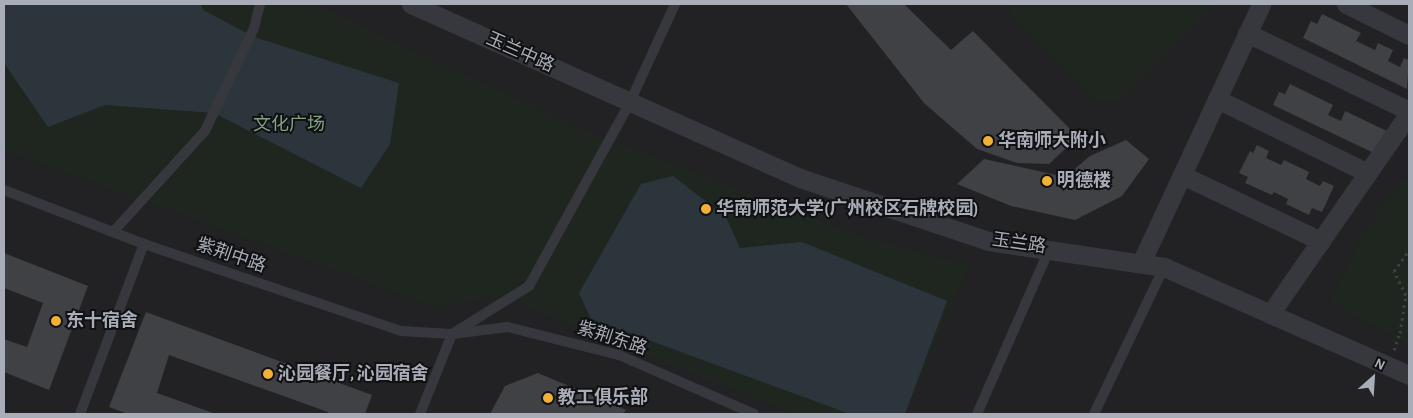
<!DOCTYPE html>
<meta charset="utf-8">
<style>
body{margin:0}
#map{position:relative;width:1413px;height:418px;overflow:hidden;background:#161618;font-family:"Alegreya Sans","Noto Sans SC",sans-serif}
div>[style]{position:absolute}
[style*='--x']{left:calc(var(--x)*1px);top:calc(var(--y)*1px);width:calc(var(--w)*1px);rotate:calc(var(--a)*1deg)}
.built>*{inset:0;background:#222225;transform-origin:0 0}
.green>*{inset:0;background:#1e261f}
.water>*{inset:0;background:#2c353c}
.building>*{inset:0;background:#404145}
.path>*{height:3px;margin-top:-1.5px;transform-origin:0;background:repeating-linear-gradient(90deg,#3d3f44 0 2.5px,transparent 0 6.5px)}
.service>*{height:10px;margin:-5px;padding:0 5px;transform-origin:5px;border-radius:5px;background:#37383d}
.minor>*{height:19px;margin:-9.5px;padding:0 9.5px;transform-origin:9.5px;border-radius:9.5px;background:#37383d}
.dots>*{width:14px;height:14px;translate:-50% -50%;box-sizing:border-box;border:2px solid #111113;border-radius:50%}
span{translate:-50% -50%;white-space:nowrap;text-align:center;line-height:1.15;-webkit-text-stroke:4px #111113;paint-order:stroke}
.street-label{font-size:18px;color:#a8adb8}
.park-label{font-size:18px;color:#7fa381}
.poi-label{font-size:18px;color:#a8adb8;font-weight:700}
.left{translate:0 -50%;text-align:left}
.frame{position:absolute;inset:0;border:5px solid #a8adb8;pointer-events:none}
.north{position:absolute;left:1348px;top:353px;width:50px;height:50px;-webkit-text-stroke:4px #111113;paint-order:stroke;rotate:26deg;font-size:14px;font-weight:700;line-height:20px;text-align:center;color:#a8adb8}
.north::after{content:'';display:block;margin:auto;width:18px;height:22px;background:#a8adb8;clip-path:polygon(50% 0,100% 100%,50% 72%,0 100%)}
</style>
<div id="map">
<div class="built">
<i style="left:4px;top:4px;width:1405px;height:410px"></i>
</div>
<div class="green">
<i style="clip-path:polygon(4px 4px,316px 4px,570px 124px,853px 234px,968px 266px,905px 414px,795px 414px,496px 295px,438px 308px,4px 150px)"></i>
<i style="clip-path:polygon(1015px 4px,1215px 4px,1123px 101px,1096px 101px,1030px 38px,1008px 11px)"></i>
<i style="clip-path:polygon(1402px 180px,1409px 180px,1409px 344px,1329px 302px,1361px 237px)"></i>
</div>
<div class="water">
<i style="clip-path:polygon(4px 4px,201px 4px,203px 10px,254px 37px,399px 83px,390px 144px,361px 188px,214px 113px,105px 105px,48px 127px,4px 63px)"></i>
<i style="clip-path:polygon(673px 176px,726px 217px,740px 248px,802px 242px,947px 301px,905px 414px,850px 414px,591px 319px,579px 293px,641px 184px)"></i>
</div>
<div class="building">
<i style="clip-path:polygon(846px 4px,904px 4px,951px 50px,973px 31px,1078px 137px,1049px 164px,1017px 163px,977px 149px,924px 103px)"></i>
<i style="clip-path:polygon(1322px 14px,1361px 33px,1356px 41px,1375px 50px,1378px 43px,1393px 50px,1388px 61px,1400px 67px,1404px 58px,1409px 60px,1407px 89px,1303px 38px,1311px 21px,1317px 24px)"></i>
<i style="clip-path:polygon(1290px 84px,1333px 105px,1328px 115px,1341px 121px,1345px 111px,1389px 132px,1378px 155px,1273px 105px,1279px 92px,1285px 94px)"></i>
<i style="clip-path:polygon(1126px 140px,1149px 159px,1122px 196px,1075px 220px,1011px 206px,957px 184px,984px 159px,1065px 177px,1090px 156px)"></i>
<i style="clip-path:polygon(1257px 145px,1269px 151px,1266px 158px,1281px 165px,1284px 160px,1309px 172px,1306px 179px,1320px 186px,1323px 181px,1334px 186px,1322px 212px,1312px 208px,1309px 215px,1286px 204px,1288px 199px,1274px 192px,1272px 195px,1245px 183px,1248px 177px,1239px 173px,1250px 151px,1253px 153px)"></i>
<i style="clip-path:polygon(4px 253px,88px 286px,49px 390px,4px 372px,4px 339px,27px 347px,43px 303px,4px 288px)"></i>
<i style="clip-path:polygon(146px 312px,372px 395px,365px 414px,327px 414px,328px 412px,169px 355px,157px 393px,216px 414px,128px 414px,109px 407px)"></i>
<i style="clip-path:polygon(538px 373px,626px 410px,623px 414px,490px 414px,505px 386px)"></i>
</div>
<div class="path">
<i style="--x:1394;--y:350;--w:18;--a:-71"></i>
<i style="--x:1400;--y:333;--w:38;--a:-81"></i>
<i style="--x:1406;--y:295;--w:27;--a:-117"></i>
<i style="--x:1394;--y:271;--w:26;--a:-54"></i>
</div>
<div class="service">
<i style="--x:4;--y:190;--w:150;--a:21.1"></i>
<i style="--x:144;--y:244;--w:271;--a:18.7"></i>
<i style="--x:401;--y:331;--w:51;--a:3.4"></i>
<i style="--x:452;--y:334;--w:56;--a:-7.1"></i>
<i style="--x:508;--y:327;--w:114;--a:14.2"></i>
<i style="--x:619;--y:355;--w:147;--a:23.6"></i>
<i style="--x:113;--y:232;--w:137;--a:-47.7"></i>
<i style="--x:205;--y:131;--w:114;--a:-64.6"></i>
<i style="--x:254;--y:28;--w:25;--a:-76"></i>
<i style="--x:80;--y:414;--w:182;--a:-69.4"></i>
<i style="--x:420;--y:414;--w:86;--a:-68.2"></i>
<i style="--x:452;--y:334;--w:91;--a:-31.9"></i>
<i style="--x:529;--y:286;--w:210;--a:-61.2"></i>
<i style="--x:630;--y:102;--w:108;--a:-65.3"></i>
<i style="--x:977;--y:414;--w:181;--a:-66.3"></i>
<i style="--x:1094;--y:414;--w:163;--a:-64.5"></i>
</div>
<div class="minor">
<i style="--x:411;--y:4;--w:426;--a:24.1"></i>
<i style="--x:800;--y:178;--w:198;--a:18.5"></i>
<i style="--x:988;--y:241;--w:178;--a:8.4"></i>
<i style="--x:1164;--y:267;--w:268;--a:23.8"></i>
<i style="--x:1346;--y:4;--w:70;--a:26.2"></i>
<i style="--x:1247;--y:33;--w:180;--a:25.7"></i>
<i style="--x:1217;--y:99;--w:168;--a:26.1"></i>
<i style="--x:1182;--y:175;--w:154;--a:25.4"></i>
<i style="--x:1141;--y:263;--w:285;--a:-65.1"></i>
<i style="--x:1270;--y:314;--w:244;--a:-55.3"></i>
</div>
<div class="dots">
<i style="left:988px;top:141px;background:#f2b134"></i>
<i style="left:1047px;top:181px;background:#f2b134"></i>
<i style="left:706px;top:209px;background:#f2b134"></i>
<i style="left:56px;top:321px;background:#f2b134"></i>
<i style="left:268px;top:374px;background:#f2b134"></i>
<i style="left:548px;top:398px;background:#f2b134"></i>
</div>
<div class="street-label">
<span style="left:520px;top:53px;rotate:24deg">玉兰中路</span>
<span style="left:1019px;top:244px;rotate:8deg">玉兰路</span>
<span style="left:231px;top:256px;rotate:19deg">紫荆中路</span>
<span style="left:612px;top:339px;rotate:18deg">紫荆东路</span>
</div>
<div class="park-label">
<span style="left:289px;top:125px">文化广场</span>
</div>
<div class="poi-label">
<span class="left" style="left:998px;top:141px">华南师大附小</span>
<span class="left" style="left:1057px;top:181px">明德楼</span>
<span class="left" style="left:716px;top:209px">华南师范大学(广州校区石牌校园)</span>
<span class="left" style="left:66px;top:321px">东十宿舍</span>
<span class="left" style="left:278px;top:374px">沁园餐厅, 沁园宿舍</span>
<span class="left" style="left:558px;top:398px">教工俱乐部</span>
</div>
<div class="frame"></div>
<div class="north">N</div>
</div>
